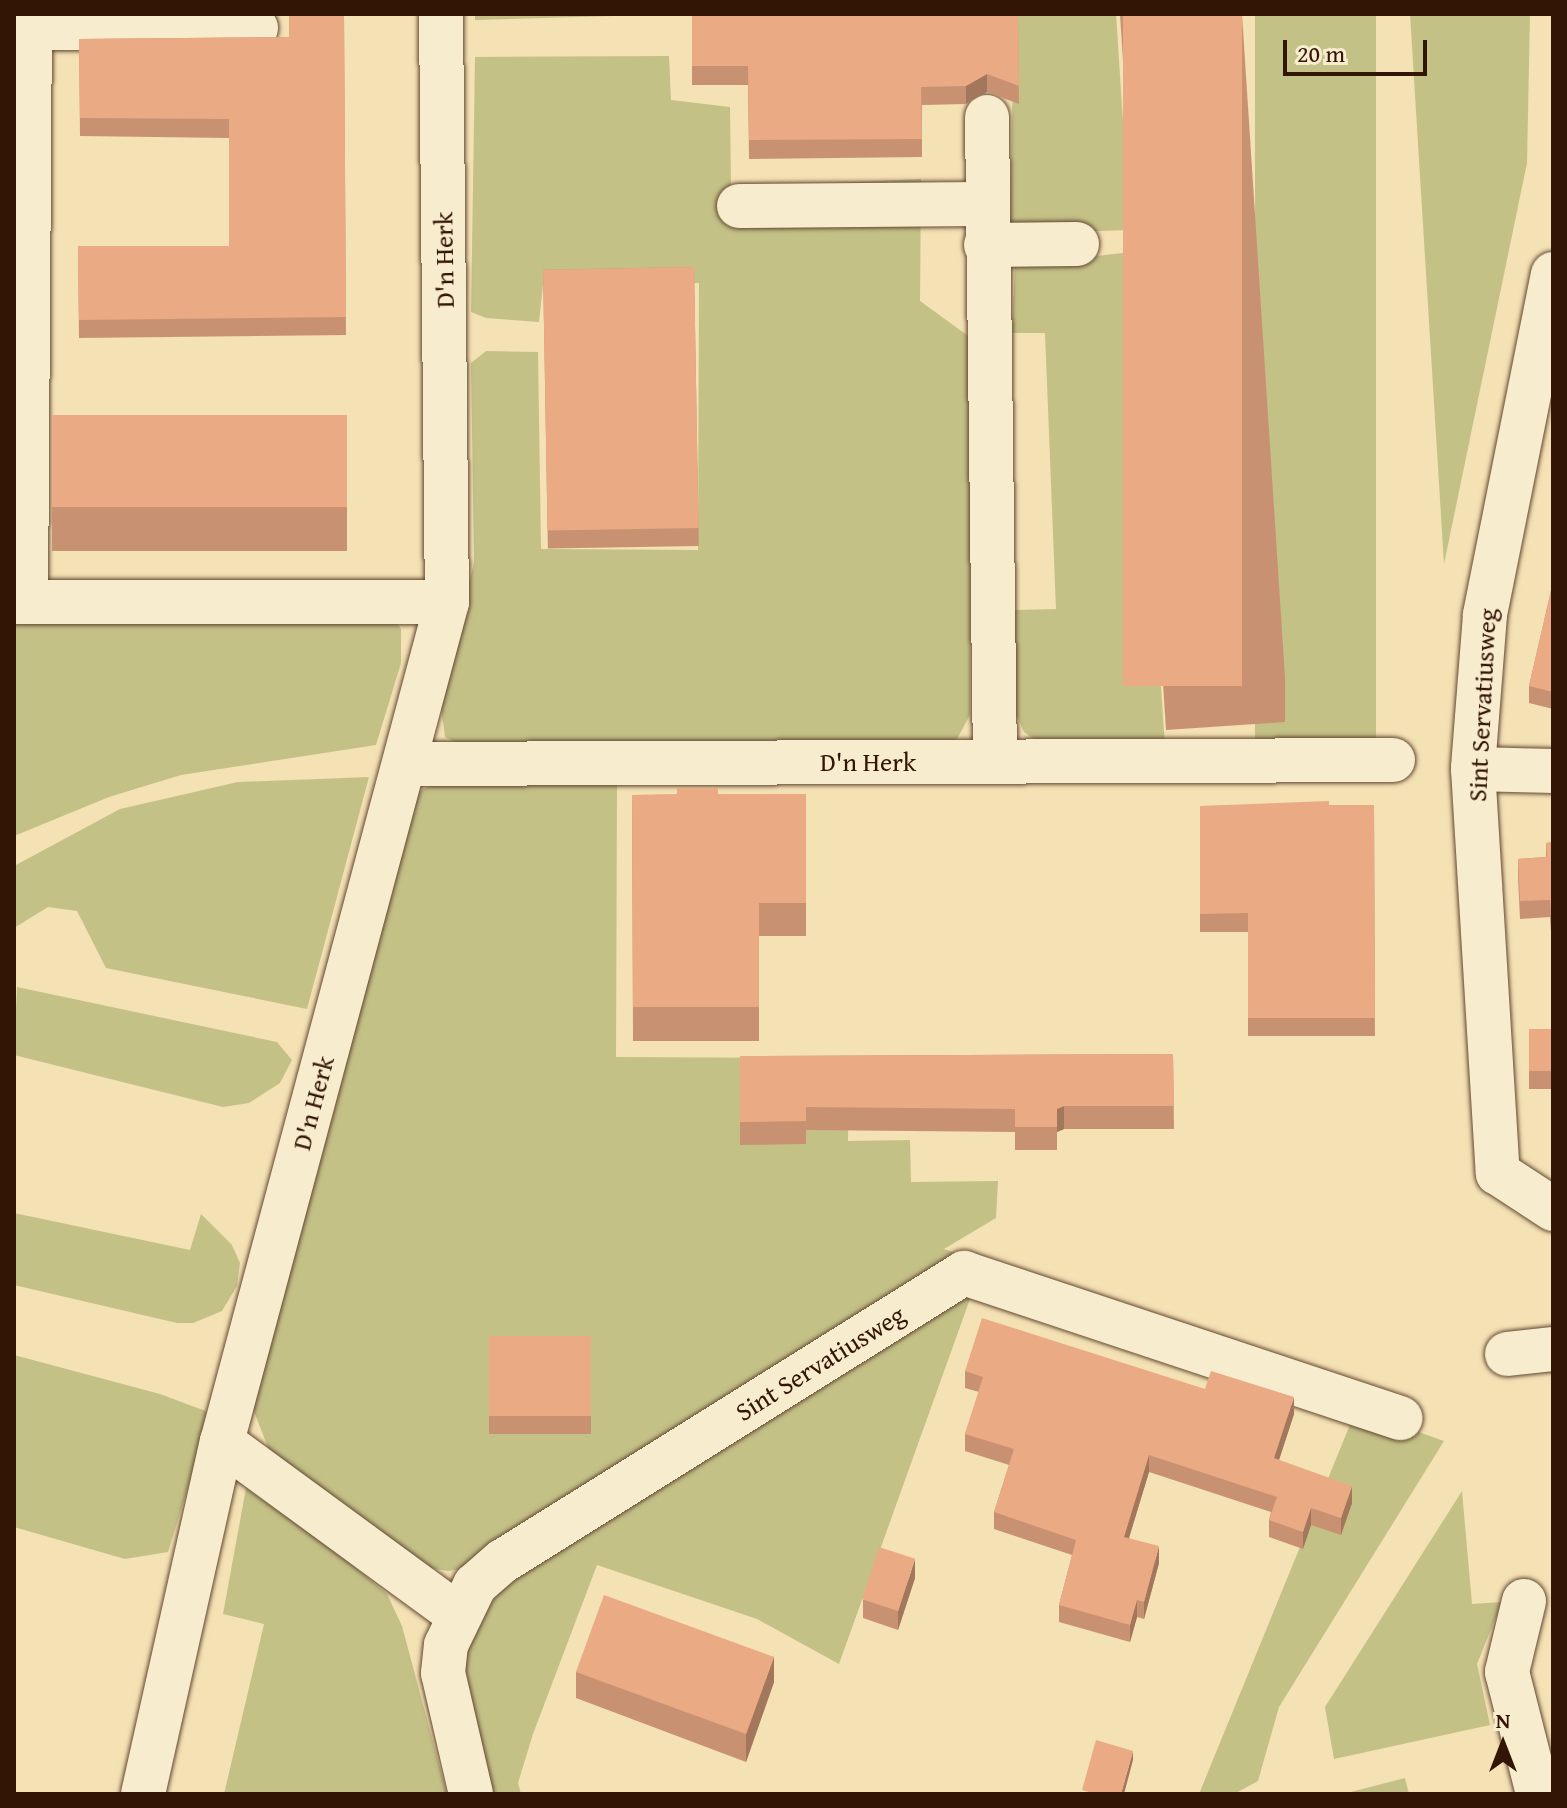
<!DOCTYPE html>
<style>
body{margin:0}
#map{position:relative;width:1567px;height:1808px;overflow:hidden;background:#f4e1b4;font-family:"Gentium Book Plus",serif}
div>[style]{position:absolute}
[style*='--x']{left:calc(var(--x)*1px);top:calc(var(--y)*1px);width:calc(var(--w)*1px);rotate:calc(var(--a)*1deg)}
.green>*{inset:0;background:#c4c187;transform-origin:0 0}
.roads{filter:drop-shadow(0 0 2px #634832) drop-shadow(0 0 2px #634832)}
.minor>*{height:44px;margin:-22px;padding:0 22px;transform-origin:22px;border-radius:22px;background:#f8ecce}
.wall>*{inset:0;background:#c89272;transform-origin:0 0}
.shaded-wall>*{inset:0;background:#a3775c}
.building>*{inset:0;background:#e9aa84;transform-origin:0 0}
span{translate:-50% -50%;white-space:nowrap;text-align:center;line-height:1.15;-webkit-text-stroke:8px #f8ecce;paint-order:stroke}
.street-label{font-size:26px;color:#331506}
.frame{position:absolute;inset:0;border:16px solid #331506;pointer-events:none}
.north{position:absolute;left:1463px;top:1704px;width:80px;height:80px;-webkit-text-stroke:6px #f8ecce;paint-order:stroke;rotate:0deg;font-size:22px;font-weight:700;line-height:32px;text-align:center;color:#331506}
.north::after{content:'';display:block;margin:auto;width:28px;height:36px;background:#331506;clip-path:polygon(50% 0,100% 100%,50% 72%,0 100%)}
.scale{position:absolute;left:1283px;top:40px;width:144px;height:36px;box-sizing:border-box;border:4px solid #331506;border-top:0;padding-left:10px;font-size:24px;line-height:28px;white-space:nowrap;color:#331506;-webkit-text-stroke:6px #f8ecce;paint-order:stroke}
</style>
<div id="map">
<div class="green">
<i style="clip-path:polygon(475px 14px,683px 14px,475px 20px)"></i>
<i style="clip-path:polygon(1014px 14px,1116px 14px,1130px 230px,1010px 234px)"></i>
<i style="left:1255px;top:14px;width:121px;height:731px"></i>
<i style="clip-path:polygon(1410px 14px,1530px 14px,1527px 163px,1444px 564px)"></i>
<i style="clip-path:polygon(669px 56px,671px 100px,730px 107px,731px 188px,921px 179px,920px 301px,971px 338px,970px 715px,957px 739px,932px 751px,459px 744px,445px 737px,441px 707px,474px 562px,471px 363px,486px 351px,538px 352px,541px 549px,698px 550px,699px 283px,543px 285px,539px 322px,486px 318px,471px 312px,475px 57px)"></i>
<i style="clip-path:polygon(1132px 252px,1165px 747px,1047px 748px,1024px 732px,1012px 706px,1012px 610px,1056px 609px,1045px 333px,1012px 333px,1015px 265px)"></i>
<i style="clip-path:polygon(390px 613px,401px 629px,401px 663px,376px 745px,181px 775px,109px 797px,14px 836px,14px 616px)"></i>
<i style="clip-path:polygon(369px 777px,307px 1009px,106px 968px,77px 911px,48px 907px,14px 928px,14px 866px,120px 809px,238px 782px)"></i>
<i style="clip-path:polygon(432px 785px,617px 785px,616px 1057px,849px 1058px,848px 1141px,910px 1140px,911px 1182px,998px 1181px,996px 1218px,944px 1249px,962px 1255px,469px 1568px,448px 1571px,430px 1568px,271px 1455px,253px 1409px,414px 794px)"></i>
<i style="clip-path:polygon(17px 987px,277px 1042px,292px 1060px,280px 1083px,249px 1103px,223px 1107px,14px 1055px)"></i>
<i style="clip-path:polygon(14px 1213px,190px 1250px,201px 1214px,232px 1245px,240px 1263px,237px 1286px,222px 1311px,193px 1323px,177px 1323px,14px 1285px)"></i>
<i style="clip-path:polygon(966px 1294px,970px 1299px,839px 1664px,757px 1619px,597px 1565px,533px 1734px,518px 1783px,521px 1794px,485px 1794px,461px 1684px,469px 1633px,522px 1561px)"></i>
<i style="clip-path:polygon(14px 1355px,160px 1394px,211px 1413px,168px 1552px,125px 1559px,14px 1527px)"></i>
<i style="clip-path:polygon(1356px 1410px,1444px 1441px,1279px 1707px,1258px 1781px,1234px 1794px,1199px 1794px)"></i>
<i style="clip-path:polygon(246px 1488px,338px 1553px,387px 1594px,402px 1626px,447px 1794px,224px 1794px,264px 1624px,223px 1614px)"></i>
<i style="clip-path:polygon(1462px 1491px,1472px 1604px,1502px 1602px,1477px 1664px,1490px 1725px,1334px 1759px,1325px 1707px)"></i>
<i style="clip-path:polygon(1405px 1778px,1409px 1794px,1343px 1794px)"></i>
</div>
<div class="roads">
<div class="minor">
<i style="--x:441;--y:14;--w:588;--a:89.42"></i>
<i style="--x:447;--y:602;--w:870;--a:105"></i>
<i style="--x:222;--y:1442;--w:291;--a:36.2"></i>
<i style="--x:30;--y:28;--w:226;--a:0"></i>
<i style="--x:987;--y:117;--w:645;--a:89.29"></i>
<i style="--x:739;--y:206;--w:248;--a:-0.5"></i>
<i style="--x:986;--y:245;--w:91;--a:-0.6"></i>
<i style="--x:1553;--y:274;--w:348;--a:101.3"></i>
<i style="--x:1485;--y:615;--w:154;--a:94.5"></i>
<i style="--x:1473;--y:769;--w:405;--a:86.5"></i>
<i style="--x:1498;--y:1173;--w:66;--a:33.2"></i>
<i style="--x:14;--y:602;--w:433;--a:0"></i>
<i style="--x:26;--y:602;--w:588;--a:-89.61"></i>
<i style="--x:405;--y:764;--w:988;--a:-0.23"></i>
<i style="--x:1473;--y:769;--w:80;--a:1.4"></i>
<i style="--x:1507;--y:1354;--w:46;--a:-6.2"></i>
<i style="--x:1524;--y:1601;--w:73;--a:103.5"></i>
<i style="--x:1507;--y:1672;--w:126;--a:75.7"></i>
<i style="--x:143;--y:1794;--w:361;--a:-77.4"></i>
<i style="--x:471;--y:1794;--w:124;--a:-103"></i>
<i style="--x:443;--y:1673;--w:28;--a:-84"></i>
<i style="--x:446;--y:1645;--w:67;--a:-64.2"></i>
<i style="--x:475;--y:1585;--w:37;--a:-41"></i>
<i style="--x:503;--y:1561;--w:544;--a:-31.99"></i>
<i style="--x:964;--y:1273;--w:460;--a:18.4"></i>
</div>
</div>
<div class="wall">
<i style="clip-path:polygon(344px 14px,346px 335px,79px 338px,78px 246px,229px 246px,229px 138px,80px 136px,79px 39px,289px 37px)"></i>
<i style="clip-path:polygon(692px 14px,1018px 14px,1019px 104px,987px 92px,966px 104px,922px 105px,922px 157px,749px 159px,748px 85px,692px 85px)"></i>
<i style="clip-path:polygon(1120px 14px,1242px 14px,1285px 677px,1285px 722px,1166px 730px)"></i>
<i style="left:694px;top:267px;width:279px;height:151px;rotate:89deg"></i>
<i style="left:347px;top:415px;width:136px;height:295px;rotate:90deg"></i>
<i style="clip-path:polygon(1553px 582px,1553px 709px,1529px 703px,1529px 686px)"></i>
<i style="clip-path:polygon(806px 794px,806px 936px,759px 936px,759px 1041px,633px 1041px,632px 795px)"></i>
<i style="clip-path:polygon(1374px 805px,1375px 1036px,1248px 1036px,1248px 932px,1200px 932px,1200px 806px)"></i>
<i style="clip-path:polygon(1553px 842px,1553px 962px,1550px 917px,1520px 919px,1518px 877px,1518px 859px,1546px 857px,1546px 843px)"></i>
<i style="left:1553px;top:1029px;width:60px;height:24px;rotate:90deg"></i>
<i style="clip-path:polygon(1173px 1054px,1174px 1129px,1064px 1129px,1057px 1132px,1057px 1150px,1015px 1150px,1015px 1132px,806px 1130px,806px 1144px,740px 1145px,740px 1056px)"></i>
<i style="left:489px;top:1336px;width:102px;height:98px"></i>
<i style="clip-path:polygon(965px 1371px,1205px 1389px,1294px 1414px,1279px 1460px,1352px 1503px,1341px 1535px,1311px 1525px,1303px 1549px,1269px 1537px,1269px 1520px,1271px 1512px,1149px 1472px,1129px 1538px,1159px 1563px,1144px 1619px,1137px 1617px,1130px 1642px,1059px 1622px,1059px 1605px,1072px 1555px,994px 1529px,994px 1512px,1009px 1465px,965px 1451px,965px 1434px,979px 1392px,965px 1388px)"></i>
<i style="clip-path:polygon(915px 1578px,898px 1630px,863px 1618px,863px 1600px)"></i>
<i style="clip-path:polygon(576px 1672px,774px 1682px,746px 1762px,576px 1698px)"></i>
</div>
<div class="shaded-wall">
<i style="clip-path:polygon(987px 74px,987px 92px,966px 104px,966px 86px)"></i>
<i style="clip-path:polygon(1064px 1106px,1064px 1129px,1057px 1132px,1057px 1109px)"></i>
<i style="clip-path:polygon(1294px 1397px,1294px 1414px,1274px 1475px,1274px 1458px)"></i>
<i style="clip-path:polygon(1149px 1455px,1149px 1472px,1124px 1554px,1124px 1537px)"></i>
<i style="clip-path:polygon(1352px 1486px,1352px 1503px,1341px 1535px,1341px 1518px)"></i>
<i style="clip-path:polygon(1311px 1508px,1311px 1525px,1303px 1549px,1303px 1532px)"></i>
<i style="clip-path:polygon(1159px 1546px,1159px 1563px,1144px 1619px,1144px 1602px)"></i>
<i style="clip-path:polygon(915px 1559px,915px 1578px,898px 1630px,898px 1612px)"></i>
<i style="clip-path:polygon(1137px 1600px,1137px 1617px,1130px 1642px,1130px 1625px)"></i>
<i style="clip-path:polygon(774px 1656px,774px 1682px,746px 1762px,746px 1735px)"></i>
<i style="clip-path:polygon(1133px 1751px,1133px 1760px,1124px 1794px,1121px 1794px)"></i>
</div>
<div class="building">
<i style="clip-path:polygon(289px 14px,344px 14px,346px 317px,79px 320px,78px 246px,229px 246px,229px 119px,80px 118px,79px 39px,289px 37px)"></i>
<i style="clip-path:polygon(692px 14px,1018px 14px,1019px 86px,987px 74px,966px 86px,921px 87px,922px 139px,749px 140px,748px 66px,692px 66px)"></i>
<i style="left:1123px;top:14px;width:119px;height:672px"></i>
<i style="left:694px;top:267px;width:261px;height:151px;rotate:89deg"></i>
<i style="left:347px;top:415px;width:92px;height:295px;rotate:90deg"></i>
<i style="clip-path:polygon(1553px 582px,1553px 692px,1529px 686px)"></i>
<i style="clip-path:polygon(677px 788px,718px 788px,718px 794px,806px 794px,806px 903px,759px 903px,759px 1007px,633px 1007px,632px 795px,677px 794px)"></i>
<i style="clip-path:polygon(1329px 801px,1329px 805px,1374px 805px,1375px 1018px,1248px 1018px,1248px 913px,1200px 914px,1200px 806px)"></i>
<i style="clip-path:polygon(1553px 842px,1553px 945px,1550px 900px,1520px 901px,1518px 859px,1547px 857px,1546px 843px)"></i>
<i style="left:1553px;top:1029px;width:42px;height:24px;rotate:90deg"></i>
<i style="clip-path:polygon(1173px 1054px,1174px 1106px,1064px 1106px,1057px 1109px,1057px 1127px,1015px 1127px,1015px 1109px,806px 1107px,806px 1121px,740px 1122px,740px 1056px)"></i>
<i style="clip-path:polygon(982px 1318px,1205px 1389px,1211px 1371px,1294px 1397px,1274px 1458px,1352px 1486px,1341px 1518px,1311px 1508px,1303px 1532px,1269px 1520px,1277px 1497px,1149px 1455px,1124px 1537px,1159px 1546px,1144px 1602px,1137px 1600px,1130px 1625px,1059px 1605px,1076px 1540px,994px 1512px,1014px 1449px,965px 1434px,983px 1377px,965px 1371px)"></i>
<i style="left:489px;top:1336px;width:102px;height:80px"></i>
<i style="left:879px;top:1547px;width:38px;height:55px;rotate:18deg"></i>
<i style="left:604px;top:1595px;width:181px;height:82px;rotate:20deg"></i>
<i style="clip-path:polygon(1096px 1740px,1133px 1751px,1121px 1794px,1096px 1794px,1082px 1790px)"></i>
</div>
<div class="street-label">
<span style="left:444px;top:260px;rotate:-91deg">D'n Herk</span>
<span style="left:1482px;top:705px;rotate:-87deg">Sint Servatiusweg</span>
<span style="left:868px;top:762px">D'n Herk</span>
<span style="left:313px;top:1103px;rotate:-75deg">D'n Herk</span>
<span style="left:820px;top:1363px;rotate:-32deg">Sint Servatiusweg</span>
</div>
<div class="frame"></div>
<div class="north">N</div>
<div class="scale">20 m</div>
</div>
